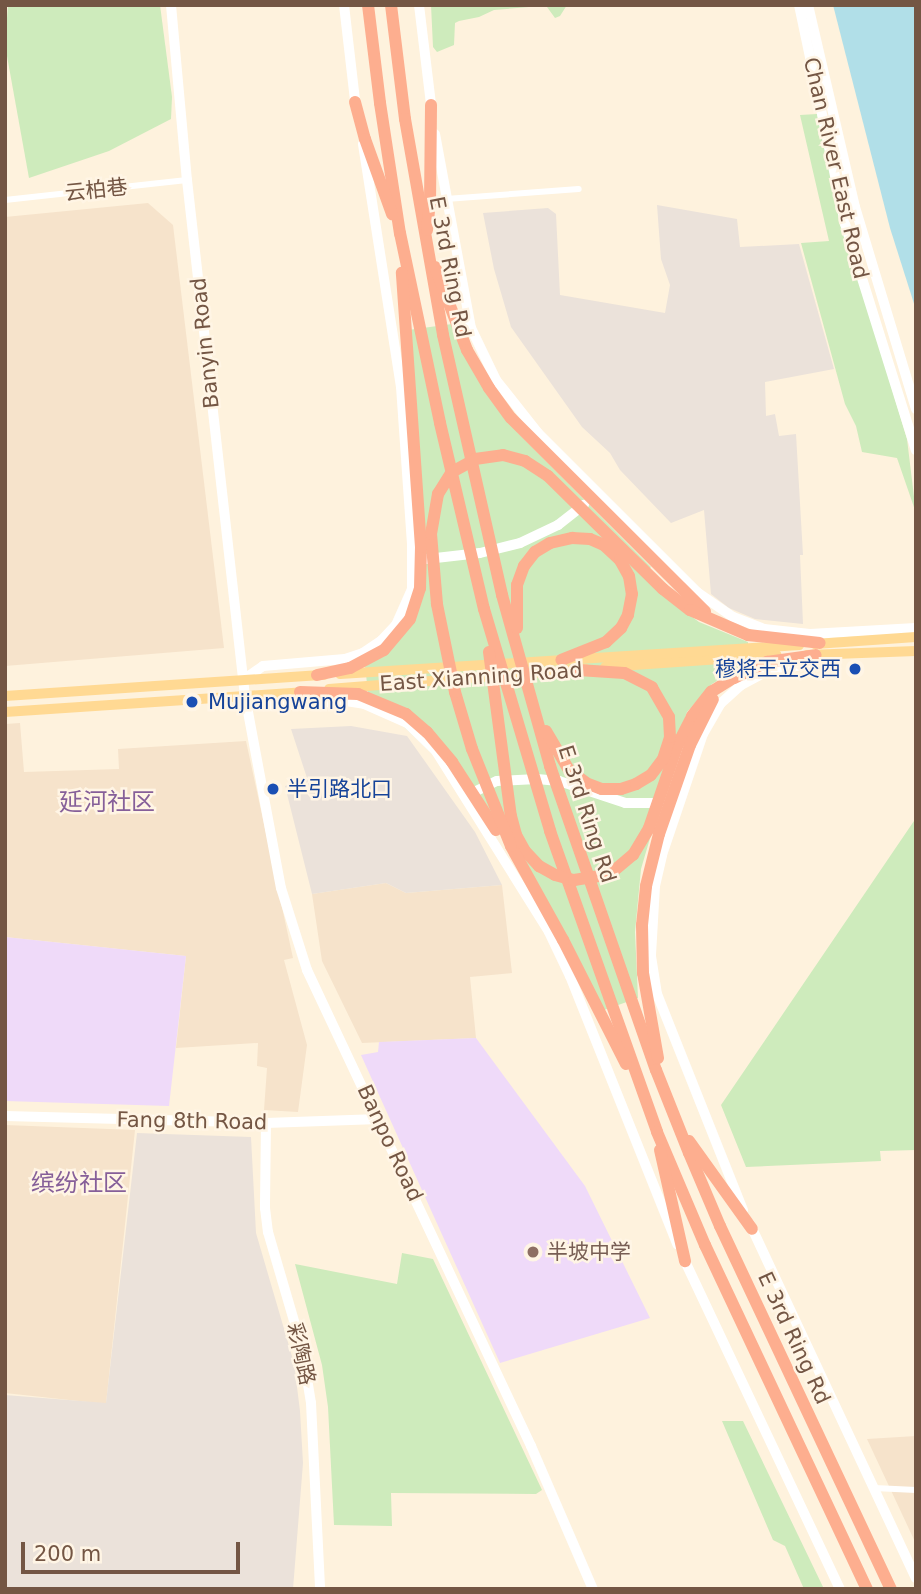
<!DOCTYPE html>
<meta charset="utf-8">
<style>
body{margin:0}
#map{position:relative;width:921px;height:1594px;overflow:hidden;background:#fef2dd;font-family:"DejaVu Sans","Noto Sans SC",sans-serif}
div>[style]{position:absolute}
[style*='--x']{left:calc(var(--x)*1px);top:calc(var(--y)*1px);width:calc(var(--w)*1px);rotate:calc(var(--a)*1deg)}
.residential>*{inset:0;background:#f6e3cb}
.industrial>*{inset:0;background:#ebe2da}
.education>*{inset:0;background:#efdaf9}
.green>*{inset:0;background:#ceebbc}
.water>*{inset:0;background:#b1dfe8}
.street>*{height:6px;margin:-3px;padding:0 3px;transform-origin:3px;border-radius:3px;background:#fff}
.secondary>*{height:10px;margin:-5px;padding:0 5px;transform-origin:5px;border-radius:5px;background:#fff}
.primary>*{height:10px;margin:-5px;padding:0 5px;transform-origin:5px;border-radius:5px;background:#ffd993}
.highway>*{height:12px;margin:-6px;padding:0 6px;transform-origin:6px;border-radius:6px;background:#fdae8f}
.dots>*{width:19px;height:19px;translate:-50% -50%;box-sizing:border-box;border:4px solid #fff5e5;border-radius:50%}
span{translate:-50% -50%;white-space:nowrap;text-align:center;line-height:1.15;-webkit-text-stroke:5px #fff5e5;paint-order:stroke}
.street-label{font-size:21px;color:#745644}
.transit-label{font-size:21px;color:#164399}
.right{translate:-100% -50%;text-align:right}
.left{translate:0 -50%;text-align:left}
.education-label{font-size:21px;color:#785e54}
.quarter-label{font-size:24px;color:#865f99}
.frame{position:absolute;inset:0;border:7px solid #745644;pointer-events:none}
.scale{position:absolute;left:21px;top:1542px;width:219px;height:32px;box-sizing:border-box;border:4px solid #745644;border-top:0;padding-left:9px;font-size:21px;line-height:24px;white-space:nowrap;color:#745644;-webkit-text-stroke:5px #fff5e5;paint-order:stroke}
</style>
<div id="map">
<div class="residential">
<i style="clip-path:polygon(148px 203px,173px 225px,224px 648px,5px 666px,5px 217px)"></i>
<i style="clip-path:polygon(20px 723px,24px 772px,119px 769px,118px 749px,246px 741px,293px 958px,284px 960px,307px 1045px,298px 1112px,264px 1110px,267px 1068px,257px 1066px,258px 1043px,176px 1048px,186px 956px,5px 937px,5px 724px)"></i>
<i style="clip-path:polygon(386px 883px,406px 893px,502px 885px,512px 973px,470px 977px,476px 1038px,362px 1043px,322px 961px,312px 894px)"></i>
<i style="clip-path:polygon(5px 1125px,135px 1130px,106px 1404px,5px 1393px)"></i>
<i style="clip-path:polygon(916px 1436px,916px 1544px,867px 1439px)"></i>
</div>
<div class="industrial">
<i style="clip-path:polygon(657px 205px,737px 219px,740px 247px,799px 244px,834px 369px,765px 382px,766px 416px,775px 414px,779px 436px,796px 434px,803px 555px,800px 555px,803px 624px,755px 619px,729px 608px,711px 594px,704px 510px,671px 523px,620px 470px,610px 453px,582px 427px,511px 327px,494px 269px,483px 213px,548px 208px,556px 214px,560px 295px,665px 313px,670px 285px,661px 259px)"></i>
<i style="clip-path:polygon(351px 726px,407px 736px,475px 832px,502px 885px,406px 893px,386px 883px,312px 894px,285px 786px,307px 778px,291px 729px)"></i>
<i style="clip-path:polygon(137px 1133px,251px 1137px,256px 1233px,294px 1363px,300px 1411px,303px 1463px,293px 1589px,5px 1589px,5px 1395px,106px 1403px)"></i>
</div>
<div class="education">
<i style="clip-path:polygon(5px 937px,186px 956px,169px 1106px,5px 1101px)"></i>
<i style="clip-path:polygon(476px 1038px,585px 1186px,650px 1318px,500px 1363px,361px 1055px,378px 1052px,379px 1042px)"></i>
</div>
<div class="green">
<i style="clip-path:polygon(8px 5px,160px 5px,172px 97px,171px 119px,109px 151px,29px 178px,5px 45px)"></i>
<i style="clip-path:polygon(431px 5px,567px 5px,560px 16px,555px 18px,547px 7px,541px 6px,494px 10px,479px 17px,459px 21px,455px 23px,454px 45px,437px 52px,433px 47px)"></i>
<i style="clip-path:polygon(817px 114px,841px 219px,907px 439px,916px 513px,897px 458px,862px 452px,856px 426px,845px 404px,801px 243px,829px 241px,800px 115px)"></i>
<i style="clip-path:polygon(452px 324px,518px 433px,651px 567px,644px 575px,668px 599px,699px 622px,748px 642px,748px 662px,712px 684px,687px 712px,641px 869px,635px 932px,638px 998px,604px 1010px,556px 917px,485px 805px,368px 692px,365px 666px,412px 622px,408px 330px)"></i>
<i style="clip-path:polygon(916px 818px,916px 1150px,880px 1151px,881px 1161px,746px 1167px,721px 1105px)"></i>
<i style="clip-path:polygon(402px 1253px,433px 1259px,542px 1490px,536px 1494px,391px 1493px,392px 1526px,334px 1525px,328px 1407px,322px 1365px,295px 1264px,397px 1284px)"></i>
<i style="clip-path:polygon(722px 1421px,743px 1421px,824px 1589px,804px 1589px,785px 1546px,773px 1540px)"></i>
</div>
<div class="water">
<i style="clip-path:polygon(833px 5px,916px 5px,916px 310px,890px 228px)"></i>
</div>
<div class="street">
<i style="--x:446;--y:199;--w:133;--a:-4.3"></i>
<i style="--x:5;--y:200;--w:183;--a:-6.3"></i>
<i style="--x:874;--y:1488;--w:42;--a:2.7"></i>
</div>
<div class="secondary">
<i style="--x:171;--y:5;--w:176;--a:84.8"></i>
<i style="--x:187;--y:180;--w:519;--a:83.59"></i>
<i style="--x:245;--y:696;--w:195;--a:79.4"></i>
<i style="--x:281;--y:888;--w:86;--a:72.4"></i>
<i style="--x:307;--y:970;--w:526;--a:64.8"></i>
<i style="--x:531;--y:1446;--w:156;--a:66.6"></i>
<i style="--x:344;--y:5;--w:104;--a:83.4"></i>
<i style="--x:419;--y:5;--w:108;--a:83.1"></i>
<i style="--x:799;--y:5;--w:224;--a:78.1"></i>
<i style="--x:845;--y:224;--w:237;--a:72.6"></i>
<i style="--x:808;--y:5;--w:207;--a:76.9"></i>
<i style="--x:855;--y:207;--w:211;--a:73.2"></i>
<i style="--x:435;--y:134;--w:197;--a:79.5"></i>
<i style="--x:471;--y:328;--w:58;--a:64.3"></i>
<i style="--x:496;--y:380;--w:68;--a:51.6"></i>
<i style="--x:538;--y:433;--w:225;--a:45"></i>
<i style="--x:697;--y:592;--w:44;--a:34.8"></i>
<i style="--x:733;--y:617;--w:33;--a:21"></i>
<i style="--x:764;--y:629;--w:46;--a:6.2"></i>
<i style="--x:810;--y:634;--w:106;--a:-3.2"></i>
<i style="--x:427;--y:559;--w:53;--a:-6.5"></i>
<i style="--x:480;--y:553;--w:41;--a:-14"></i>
<i style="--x:520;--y:543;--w:42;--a:-25.3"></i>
<i style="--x:558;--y:525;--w:33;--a:-38"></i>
<i style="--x:243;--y:680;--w:24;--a:-35"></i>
<i style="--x:263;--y:666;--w:82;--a:-4.9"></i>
<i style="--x:345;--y:659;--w:19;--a:-18"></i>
<i style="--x:363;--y:653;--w:22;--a:-34"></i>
<i style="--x:381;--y:641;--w:22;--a:-47"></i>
<i style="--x:396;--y:625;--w:39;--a:-66"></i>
<i style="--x:412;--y:589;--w:45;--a:-90"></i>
<i style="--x:412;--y:544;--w:157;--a:-94"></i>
<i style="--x:401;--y:387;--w:246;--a:-98.9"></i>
<i style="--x:246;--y:696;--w:29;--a:20"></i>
<i style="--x:273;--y:706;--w:73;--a:-3.9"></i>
<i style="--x:346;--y:701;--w:18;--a:9"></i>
<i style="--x:364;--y:704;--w:47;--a:23.8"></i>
<i style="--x:407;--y:723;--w:40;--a:44"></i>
<i style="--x:436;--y:751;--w:213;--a:58"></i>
<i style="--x:549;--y:932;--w:49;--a:64.5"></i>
<i style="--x:570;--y:976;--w:289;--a:68.2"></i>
<i style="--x:466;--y:796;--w:34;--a:-26"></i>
<i style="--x:497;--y:781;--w:40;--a:-2.9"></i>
<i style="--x:537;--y:779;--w:22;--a:5"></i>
<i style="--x:559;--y:781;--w:70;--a:18.4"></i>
<i style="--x:625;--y:803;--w:39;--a:0"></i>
<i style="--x:5;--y:1116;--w:261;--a:1.5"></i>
<i style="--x:266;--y:1123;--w:113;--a:-2"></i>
<i style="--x:266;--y:1123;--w:85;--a:90.7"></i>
<i style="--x:265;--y:1208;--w:24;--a:83"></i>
<i style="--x:268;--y:1232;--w:121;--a:73.7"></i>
<i style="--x:302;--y:1348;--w:56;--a:80.7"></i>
<i style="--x:311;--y:1403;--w:186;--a:87.2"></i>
<i style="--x:743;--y:1210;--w:232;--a:-111.7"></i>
<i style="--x:657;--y:994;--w:39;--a:-99"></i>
<i style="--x:651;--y:955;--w:69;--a:-86.7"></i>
<i style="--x:655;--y:886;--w:32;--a:-77"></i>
<i style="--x:662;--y:855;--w:128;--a:-71.3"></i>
<i style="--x:703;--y:734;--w:34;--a:-60"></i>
<i style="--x:720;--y:704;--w:28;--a:-42"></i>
<i style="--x:741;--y:685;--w:24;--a:-28"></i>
<i style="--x:762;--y:674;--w:72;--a:-12.9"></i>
<i style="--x:750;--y:1224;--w:391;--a:64.9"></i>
<i style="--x:683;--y:1257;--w:367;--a:64.7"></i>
</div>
<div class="primary">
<i style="--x:815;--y:644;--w:101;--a:-4"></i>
<i style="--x:807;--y:655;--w:109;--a:-2.1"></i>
<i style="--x:605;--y:667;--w:172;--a:-4"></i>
<i style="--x:340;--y:674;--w:460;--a:-3.6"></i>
<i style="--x:329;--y:689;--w:257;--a:-4.5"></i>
<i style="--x:5;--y:696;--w:320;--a:-3.8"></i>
<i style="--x:5;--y:712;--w:302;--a:-3.8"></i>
</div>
<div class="highway">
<i style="--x:368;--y:5;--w:99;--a:83"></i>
<i style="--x:380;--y:103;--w:132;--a:81.3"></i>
<i style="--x:400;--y:233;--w:194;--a:78.1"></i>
<i style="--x:440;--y:423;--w:191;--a:76.7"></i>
<i style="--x:484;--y:609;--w:232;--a:73.4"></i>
<i style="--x:550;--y:831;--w:319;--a:70.4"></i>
<i style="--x:657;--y:1132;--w:123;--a:67"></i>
<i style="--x:705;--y:1245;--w:380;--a:64.8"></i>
<i style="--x:391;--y:5;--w:115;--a:83"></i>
<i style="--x:405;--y:119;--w:219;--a:80"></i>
<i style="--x:443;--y:335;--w:267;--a:77.2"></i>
<i style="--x:502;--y:595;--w:178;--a:74.3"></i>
<i style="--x:550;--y:766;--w:322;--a:70.8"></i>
<i style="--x:656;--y:1070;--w:89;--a:68.3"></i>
<i style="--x:689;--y:1153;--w:79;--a:67"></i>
<i style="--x:720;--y:1226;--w:401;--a:64.8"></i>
<i style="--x:355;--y:102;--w:38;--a:75"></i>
<i style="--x:365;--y:139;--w:80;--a:70.2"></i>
<i style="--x:427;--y:230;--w:27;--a:-84"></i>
<i style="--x:430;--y:203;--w:98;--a:-89.4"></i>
<i style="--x:435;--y:267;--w:89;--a:68.9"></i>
<i style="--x:467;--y:350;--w:44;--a:59.9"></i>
<i style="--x:489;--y:388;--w:37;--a:54"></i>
<i style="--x:511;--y:418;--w:274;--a:44.9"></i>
<i style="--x:517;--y:628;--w:43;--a:-90"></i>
<i style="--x:517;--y:585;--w:20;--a:-70"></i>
<i style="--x:524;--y:566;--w:18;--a:-52"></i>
<i style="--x:535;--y:552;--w:17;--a:-31"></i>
<i style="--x:550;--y:543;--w:23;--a:-13"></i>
<i style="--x:572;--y:538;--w:18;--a:3"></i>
<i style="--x:590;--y:539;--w:15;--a:23"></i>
<i style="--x:604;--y:545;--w:22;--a:43"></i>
<i style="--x:620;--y:560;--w:18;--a:61"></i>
<i style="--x:629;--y:576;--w:18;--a:81"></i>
<i style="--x:632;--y:594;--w:21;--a:101"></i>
<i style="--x:628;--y:615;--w:15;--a:118"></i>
<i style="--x:621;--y:628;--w:21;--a:137"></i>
<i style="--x:606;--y:642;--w:48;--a:158.2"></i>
<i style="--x:489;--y:652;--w:165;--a:82.4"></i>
<i style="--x:511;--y:816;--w:20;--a:75"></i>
<i style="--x:516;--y:835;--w:18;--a:61"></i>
<i style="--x:525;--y:851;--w:21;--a:47"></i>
<i style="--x:539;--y:866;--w:18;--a:29"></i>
<i style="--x:555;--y:875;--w:20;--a:15"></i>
<i style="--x:574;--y:880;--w:36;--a:-9"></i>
<i style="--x:610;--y:874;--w:30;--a:-40"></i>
<i style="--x:633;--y:855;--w:31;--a:-59"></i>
<i style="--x:649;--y:828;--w:89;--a:-71"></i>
<i style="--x:678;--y:744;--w:31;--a:-63"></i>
<i style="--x:692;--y:716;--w:31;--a:-52"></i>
<i style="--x:711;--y:692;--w:34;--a:-32"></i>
<i style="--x:317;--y:675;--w:34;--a:-12"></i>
<i style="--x:350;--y:668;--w:38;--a:-28"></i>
<i style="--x:384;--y:650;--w:40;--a:-50"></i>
<i style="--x:410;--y:619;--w:33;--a:-72"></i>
<i style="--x:420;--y:588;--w:41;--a:-88.6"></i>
<i style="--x:421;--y:547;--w:275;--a:-94"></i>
<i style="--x:734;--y:678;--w:37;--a:-26"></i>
<i style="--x:767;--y:662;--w:49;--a:-8.1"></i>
<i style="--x:300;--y:692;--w:58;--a:2"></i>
<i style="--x:358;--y:694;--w:52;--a:22.6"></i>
<i style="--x:406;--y:714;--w:28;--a:41"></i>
<i style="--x:427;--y:732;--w:39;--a:50"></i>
<i style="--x:452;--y:762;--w:81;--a:57.1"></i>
<i style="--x:546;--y:731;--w:45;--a:59.5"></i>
<i style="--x:569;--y:770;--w:21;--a:37"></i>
<i style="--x:586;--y:783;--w:17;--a:21"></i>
<i style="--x:602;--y:789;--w:19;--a:0"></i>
<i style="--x:621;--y:789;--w:16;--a:-18"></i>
<i style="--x:636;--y:784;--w:17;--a:-31"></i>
<i style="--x:651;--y:775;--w:20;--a:-53"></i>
<i style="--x:663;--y:759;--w:23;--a:-72"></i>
<i style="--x:670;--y:737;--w:20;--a:-93"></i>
<i style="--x:669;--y:717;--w:34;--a:-120"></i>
<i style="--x:652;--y:687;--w:31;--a:-153"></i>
<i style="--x:624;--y:673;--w:46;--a:-176.3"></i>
<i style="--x:658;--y:1058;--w:86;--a:-100"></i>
<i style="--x:643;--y:973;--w:48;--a:-91.2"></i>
<i style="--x:642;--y:925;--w:39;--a:-84"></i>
<i style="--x:646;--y:886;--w:54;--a:-76"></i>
<i style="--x:659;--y:834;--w:94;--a:-70.8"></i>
<i style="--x:690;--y:745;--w:51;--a:-63.4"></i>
<i style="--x:626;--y:1064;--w:139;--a:-116.9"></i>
<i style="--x:563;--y:940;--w:107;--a:-119"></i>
<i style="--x:511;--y:846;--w:105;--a:-111.9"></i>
<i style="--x:472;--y:749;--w:59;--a:-106.6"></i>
<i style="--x:455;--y:692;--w:90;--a:-101.6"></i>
<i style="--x:437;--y:604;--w:70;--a:-94.9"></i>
<i style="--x:431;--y:534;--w:41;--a:-80.1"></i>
<i style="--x:438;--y:494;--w:26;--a:-58"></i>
<i style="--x:452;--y:472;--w:26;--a:-29"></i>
<i style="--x:475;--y:459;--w:28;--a:-8"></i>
<i style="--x:503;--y:455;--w:23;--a:15"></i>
<i style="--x:525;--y:461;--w:27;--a:33"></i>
<i style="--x:548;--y:476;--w:161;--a:44.5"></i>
<i style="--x:663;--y:589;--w:34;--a:38"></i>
<i style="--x:690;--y:610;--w:63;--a:23.3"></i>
<i style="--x:748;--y:635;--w:72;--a:6.3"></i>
<i style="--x:689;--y:1141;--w:108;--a:54.4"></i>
<i style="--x:660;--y:1150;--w:114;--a:77.3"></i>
</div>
<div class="dots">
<i style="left:855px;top:669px;background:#1a4fb4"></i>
<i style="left:192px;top:702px;background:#1a4fb4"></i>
<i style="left:273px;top:789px;background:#1a4fb4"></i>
<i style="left:533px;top:1252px;background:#8d6e63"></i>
</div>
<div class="street-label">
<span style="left:836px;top:168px;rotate:77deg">Chan River East Road</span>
<span style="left:96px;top:190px;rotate:-6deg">云柏巷</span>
<span style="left:450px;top:267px;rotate:79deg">E 3rd Ring Rd</span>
<span style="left:205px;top:343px;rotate:-96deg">Banyin Road</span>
<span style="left:481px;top:677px;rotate:-4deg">East Xianning Road</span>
<span style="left:587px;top:814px;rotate:72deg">E 3rd Ring Rd</span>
<span style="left:192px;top:1121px;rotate:1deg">Fang 8th Road</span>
<span style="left:390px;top:1143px;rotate:65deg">Banpo Road</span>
<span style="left:794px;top:1338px;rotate:65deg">E 3rd Ring Rd</span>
<span style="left:301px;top:1354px;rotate:77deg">彩陶路</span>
</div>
<div class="transit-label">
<span class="right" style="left:841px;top:669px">穆将王立交西</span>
<span class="left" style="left:208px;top:702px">Mujiangwang</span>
<span class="left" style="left:287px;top:789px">半引路北口</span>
</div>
<div class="education-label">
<span class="left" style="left:547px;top:1252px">半坡中学</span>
</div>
<div class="quarter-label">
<span style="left:107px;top:803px">延河社区</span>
<span style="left:79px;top:1184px">缤纷社区</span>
</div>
<div class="frame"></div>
<div class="scale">200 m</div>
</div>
